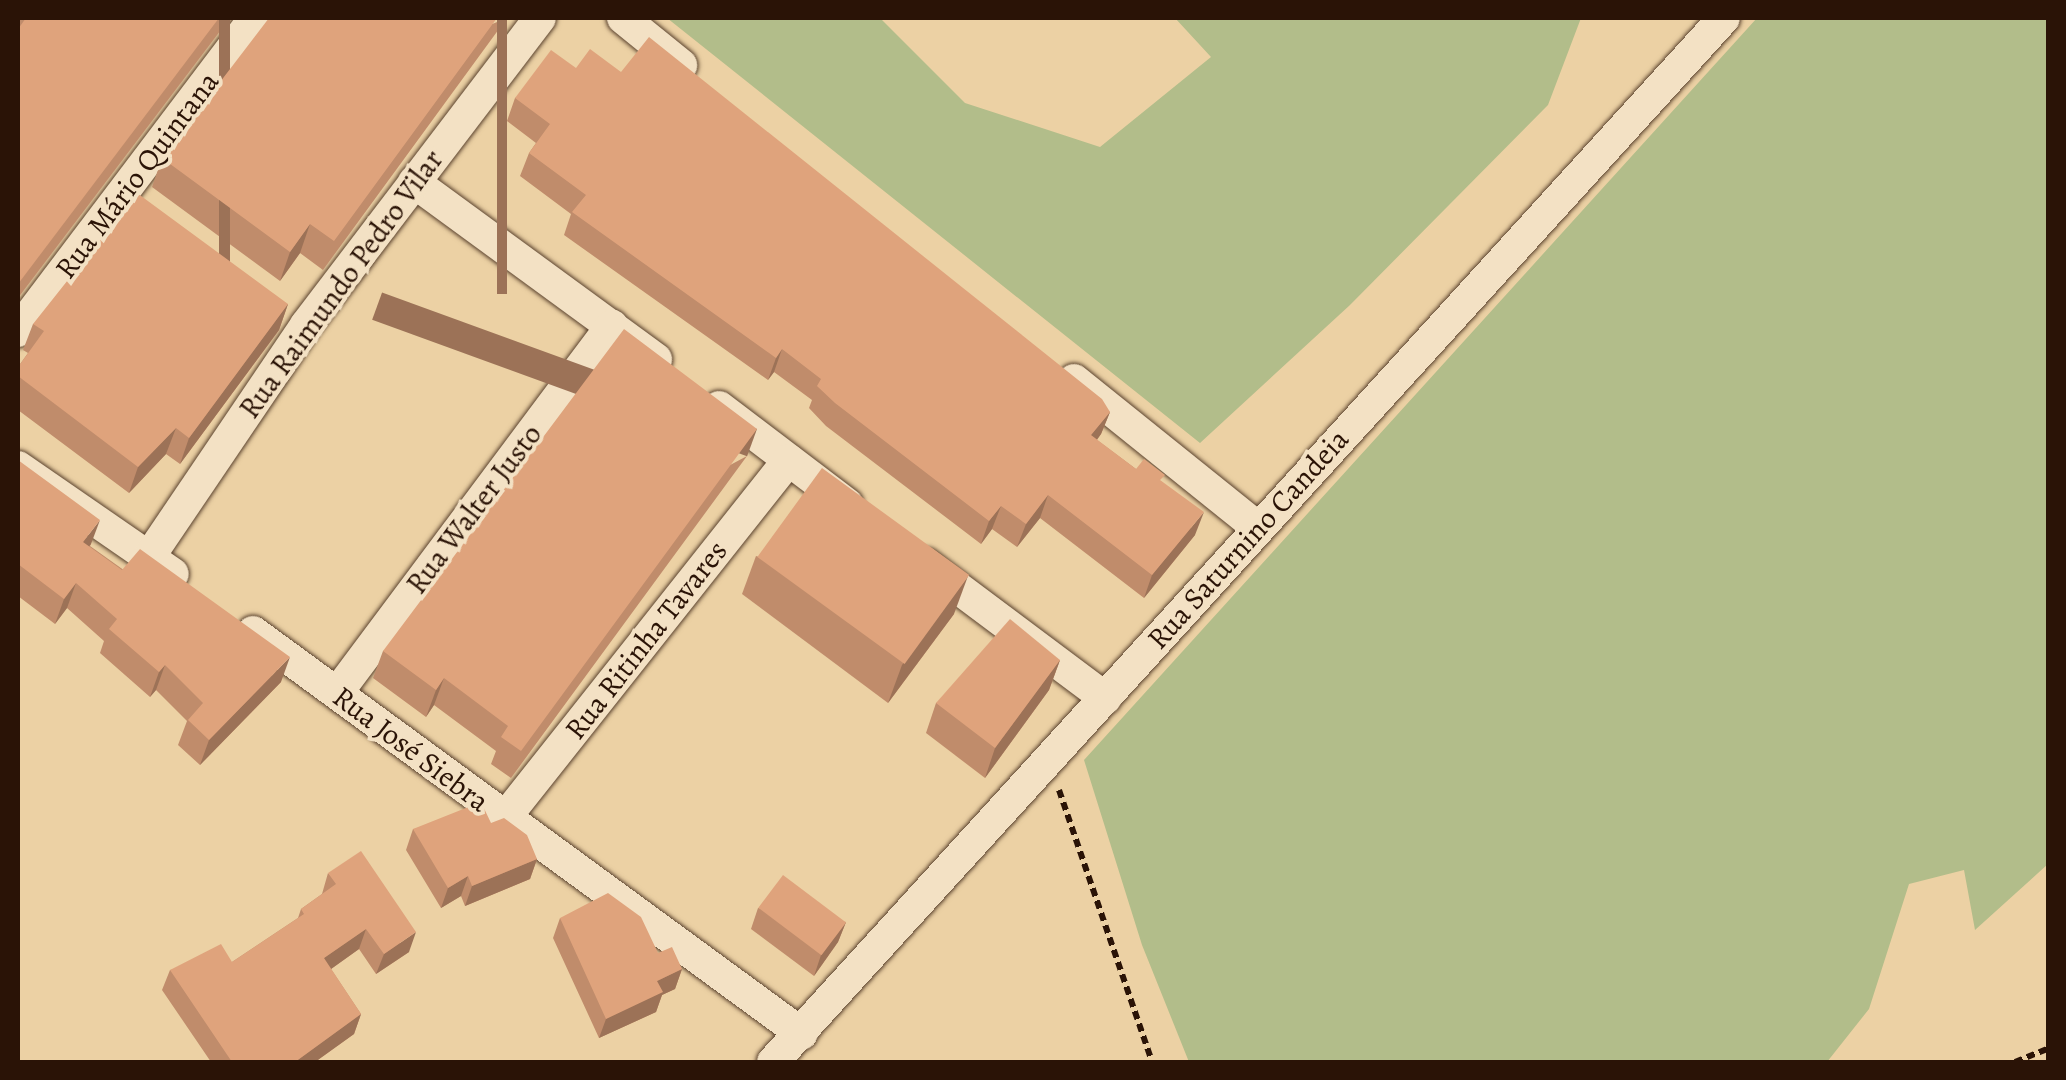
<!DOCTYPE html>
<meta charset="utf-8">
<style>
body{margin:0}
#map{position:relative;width:2066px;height:1080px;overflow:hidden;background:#ecd1a4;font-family:Alegreya,serif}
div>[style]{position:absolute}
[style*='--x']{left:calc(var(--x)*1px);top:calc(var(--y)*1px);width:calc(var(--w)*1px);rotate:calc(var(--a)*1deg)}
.green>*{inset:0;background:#b2bd8a}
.path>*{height:6px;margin-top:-3px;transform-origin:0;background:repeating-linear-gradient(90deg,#2a1306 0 8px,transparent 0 13px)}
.roads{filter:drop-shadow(0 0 2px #5a422e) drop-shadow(0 0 2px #5a422e)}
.street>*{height:32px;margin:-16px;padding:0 16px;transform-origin:16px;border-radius:16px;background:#f3e1c4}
.wall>*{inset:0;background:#c08c6b}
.shaded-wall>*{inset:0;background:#9c7257;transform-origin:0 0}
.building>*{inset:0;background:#dfa37c;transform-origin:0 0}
span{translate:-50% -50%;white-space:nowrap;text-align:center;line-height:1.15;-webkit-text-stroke:8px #f3e1c4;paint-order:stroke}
.street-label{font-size:30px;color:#2a1306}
.frame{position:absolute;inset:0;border:20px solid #2a1306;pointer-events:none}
</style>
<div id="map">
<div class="green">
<i style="clip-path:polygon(667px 18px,880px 18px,965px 103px,1100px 147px,1211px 57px,1175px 18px,1581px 18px,1548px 105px,1350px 305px,1200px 443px)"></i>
<i style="clip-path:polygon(1757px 18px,2048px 18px,2048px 864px,1975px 930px,1964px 870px,1909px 884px,1869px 1009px,1827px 1062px,1189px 1062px,1142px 945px,1084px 760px)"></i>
</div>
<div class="path">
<i style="--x:1059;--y:790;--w:287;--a:71.1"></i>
<i style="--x:2015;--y:1062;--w:35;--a:-22"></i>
</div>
<div class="roads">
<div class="street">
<i style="--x:623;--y:18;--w:75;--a:39"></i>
<i style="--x:414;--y:182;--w:300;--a:36.2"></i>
<i style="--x:18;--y:331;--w:393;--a:-52.9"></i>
<i style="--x:1074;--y:380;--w:235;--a:38.8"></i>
<i style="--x:719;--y:407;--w:161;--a:37.2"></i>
<i style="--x:18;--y:467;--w:188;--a:34.6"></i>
<i style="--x:149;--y:557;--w:280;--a:-55.9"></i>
<i style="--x:306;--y:325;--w:386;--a:-52.7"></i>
<i style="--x:926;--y:564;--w:224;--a:36.8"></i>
<i style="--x:253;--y:632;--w:680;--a:36.21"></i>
<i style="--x:337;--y:693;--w:459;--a:-53.2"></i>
<i style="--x:504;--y:819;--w:458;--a:-51.6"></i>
<i style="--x:773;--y:1062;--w:1412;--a:-47.67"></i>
</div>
</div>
<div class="wall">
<i style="clip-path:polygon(18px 18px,230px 18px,18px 298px)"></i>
<i style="clip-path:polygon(507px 18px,323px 270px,300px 253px,280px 281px,152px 187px,162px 158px)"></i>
<i style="clip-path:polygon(576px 68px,621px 72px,1110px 412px,1101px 434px,1097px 440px,1136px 469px,1162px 482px,1195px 535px,1144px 598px,1040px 518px,1017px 547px,992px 529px,981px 544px,826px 426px,809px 408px,812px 400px,774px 372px,768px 380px,564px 235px,571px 214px,520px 176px,529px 153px,536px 143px,507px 121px,515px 98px)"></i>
<i style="clip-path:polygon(288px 304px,279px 330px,180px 464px,166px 454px,129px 493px,18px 410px,18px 367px,28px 353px,23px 350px,33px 324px)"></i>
<i style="clip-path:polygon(747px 456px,511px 778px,491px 764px,496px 751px,434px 705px,426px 717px,373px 678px,383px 651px)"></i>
<i style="clip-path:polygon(18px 460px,91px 544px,90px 546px,281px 682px,200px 765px,178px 745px,187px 721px,156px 690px,150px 697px,100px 653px,104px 641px,67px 608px,55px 624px,18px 596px)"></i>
<i style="clip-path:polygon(756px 556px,954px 614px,888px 703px,742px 594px)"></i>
<i style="clip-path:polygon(1060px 660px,1049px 690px,985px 778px,926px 733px,936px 703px)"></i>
<i style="clip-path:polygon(491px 823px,537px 859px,530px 879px,465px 906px,461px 896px,441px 908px,406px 850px,413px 829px)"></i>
<i style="clip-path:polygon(328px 873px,409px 952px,376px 974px,359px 949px,331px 969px,361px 1014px,354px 1034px,315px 1062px,211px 1062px,162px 990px,170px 970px,232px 962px,298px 918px,301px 909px,322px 894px)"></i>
<i style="clip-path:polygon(758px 908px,846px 922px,838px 942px,814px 976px,751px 929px)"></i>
<i style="clip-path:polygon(560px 918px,658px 953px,682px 969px,675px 989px,662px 995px,656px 1012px,599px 1038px,553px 938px)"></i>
</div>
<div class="shaded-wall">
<i style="left:219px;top:18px;width:11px;height:333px"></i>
<i style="left:497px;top:18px;width:10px;height:276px"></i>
<i style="clip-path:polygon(310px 224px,300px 253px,280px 281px,290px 252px)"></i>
<i style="clip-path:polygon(288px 304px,279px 330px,180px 464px,189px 438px)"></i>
<i style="clip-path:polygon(782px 349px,774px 372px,768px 380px,776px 358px)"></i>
<i style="clip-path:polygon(1110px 412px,1101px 434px,1083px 458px,1091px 435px)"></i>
<i style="clip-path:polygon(176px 428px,166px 454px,129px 493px,138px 467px)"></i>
<i style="left:757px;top:429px;width:29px;height:399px;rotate:110deg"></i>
<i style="clip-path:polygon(1048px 495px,1040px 518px,1017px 547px,1026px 524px)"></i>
<i style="clip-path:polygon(1001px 506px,992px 529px,981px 544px,989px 521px)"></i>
<i style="clip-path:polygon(1204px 512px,1195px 535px,1144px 598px,1152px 575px)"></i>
<i style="clip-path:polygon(100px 520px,91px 544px,74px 566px,83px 542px)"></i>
<i style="clip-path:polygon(968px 576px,954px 614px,888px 703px,902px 665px)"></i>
<i style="clip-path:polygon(76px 583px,67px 608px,55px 624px,64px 599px)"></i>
<i style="clip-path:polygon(290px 657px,281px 682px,200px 765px,209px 740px)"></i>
<i style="clip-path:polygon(1060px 660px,1049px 690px,985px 778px,995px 748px)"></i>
<i style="clip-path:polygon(165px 665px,156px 690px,150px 697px,159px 672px)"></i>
<i style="clip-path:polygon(444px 678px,434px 705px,426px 717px,436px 690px)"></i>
<i style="clip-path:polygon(537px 859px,530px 879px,465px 906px,472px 886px)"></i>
<i style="clip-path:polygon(468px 876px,461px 896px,441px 908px,448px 888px)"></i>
<i style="clip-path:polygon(846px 922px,838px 942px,814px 976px,821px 955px)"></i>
<i style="clip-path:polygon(366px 929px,359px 949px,317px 979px,324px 958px)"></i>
<i style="clip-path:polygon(416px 932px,409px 952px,376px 974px,384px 954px)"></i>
<i style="clip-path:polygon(682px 969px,675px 989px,662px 995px,656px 1012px,599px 1038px,606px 1019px,657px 981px)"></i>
<i style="clip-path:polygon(361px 1014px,354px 1034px,315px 1062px,295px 1062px)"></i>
</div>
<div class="building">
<i style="clip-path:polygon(26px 18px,219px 18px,18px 284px,18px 29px)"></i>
<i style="clip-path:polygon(269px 18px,497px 18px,334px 241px,310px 224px,290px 252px,162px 158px)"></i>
<i style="clip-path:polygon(649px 37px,1102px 399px,1110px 412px,1091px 435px,1136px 469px,1144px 459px,1165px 475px,1160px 480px,1204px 512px,1152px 575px,1048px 495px,1026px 524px,1001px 506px,989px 521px,835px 403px,817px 386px,821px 379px,782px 349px,776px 358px,572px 212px,586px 195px,529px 153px,550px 124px,515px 98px,551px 50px,576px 68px,590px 49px,621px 72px)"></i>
<i style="clip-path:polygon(137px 193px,288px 304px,189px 438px,176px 428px,138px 467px,18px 376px,18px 367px,44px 331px,33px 324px)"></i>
<i style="clip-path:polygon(624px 329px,757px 429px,521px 751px,501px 737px,508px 726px,444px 678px,436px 690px,383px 651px)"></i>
<i style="clip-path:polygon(18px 460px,100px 520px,83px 542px,122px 570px,140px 549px,290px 657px,209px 740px,188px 720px,203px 703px,165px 665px,159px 672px,109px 629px,117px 619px,76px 583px,64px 599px,18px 564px)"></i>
<i style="left:822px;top:468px;width:182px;height:110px;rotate:36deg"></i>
<i style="clip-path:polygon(1010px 619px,1060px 660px,995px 748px,936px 703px)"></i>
<i style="clip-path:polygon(481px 802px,491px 823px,504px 818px,527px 835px,537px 859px,472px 886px,468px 876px,448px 888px,413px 829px)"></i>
<i style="clip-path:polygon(361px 851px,416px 932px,384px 954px,366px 929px,324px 958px,361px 1014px,295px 1062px,232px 1062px,170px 970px,221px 944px,232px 962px,304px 914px,301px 909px,336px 884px,328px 873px)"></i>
<i style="left:783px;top:875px;width:79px;height:41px;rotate:37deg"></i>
<i style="clip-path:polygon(608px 893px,641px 917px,658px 953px,672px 947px,682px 969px,657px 981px,663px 992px,606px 1019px,560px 918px)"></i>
</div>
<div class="street-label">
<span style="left:137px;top:175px;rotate:-53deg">Rua Mário Quintana</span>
<span style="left:341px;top:284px;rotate:-54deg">Rua Raimundo Pedro Vilar</span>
<span style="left:474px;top:509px;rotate:-53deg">Rua Walter Justo</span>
<span style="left:1248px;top:539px;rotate:-48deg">Rua Saturnino Candeia</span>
<span style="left:646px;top:640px;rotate:-52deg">Rua Ritinha Tavares</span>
<span style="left:411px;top:749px;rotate:37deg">Rua José Siebra</span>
</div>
<div class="frame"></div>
</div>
